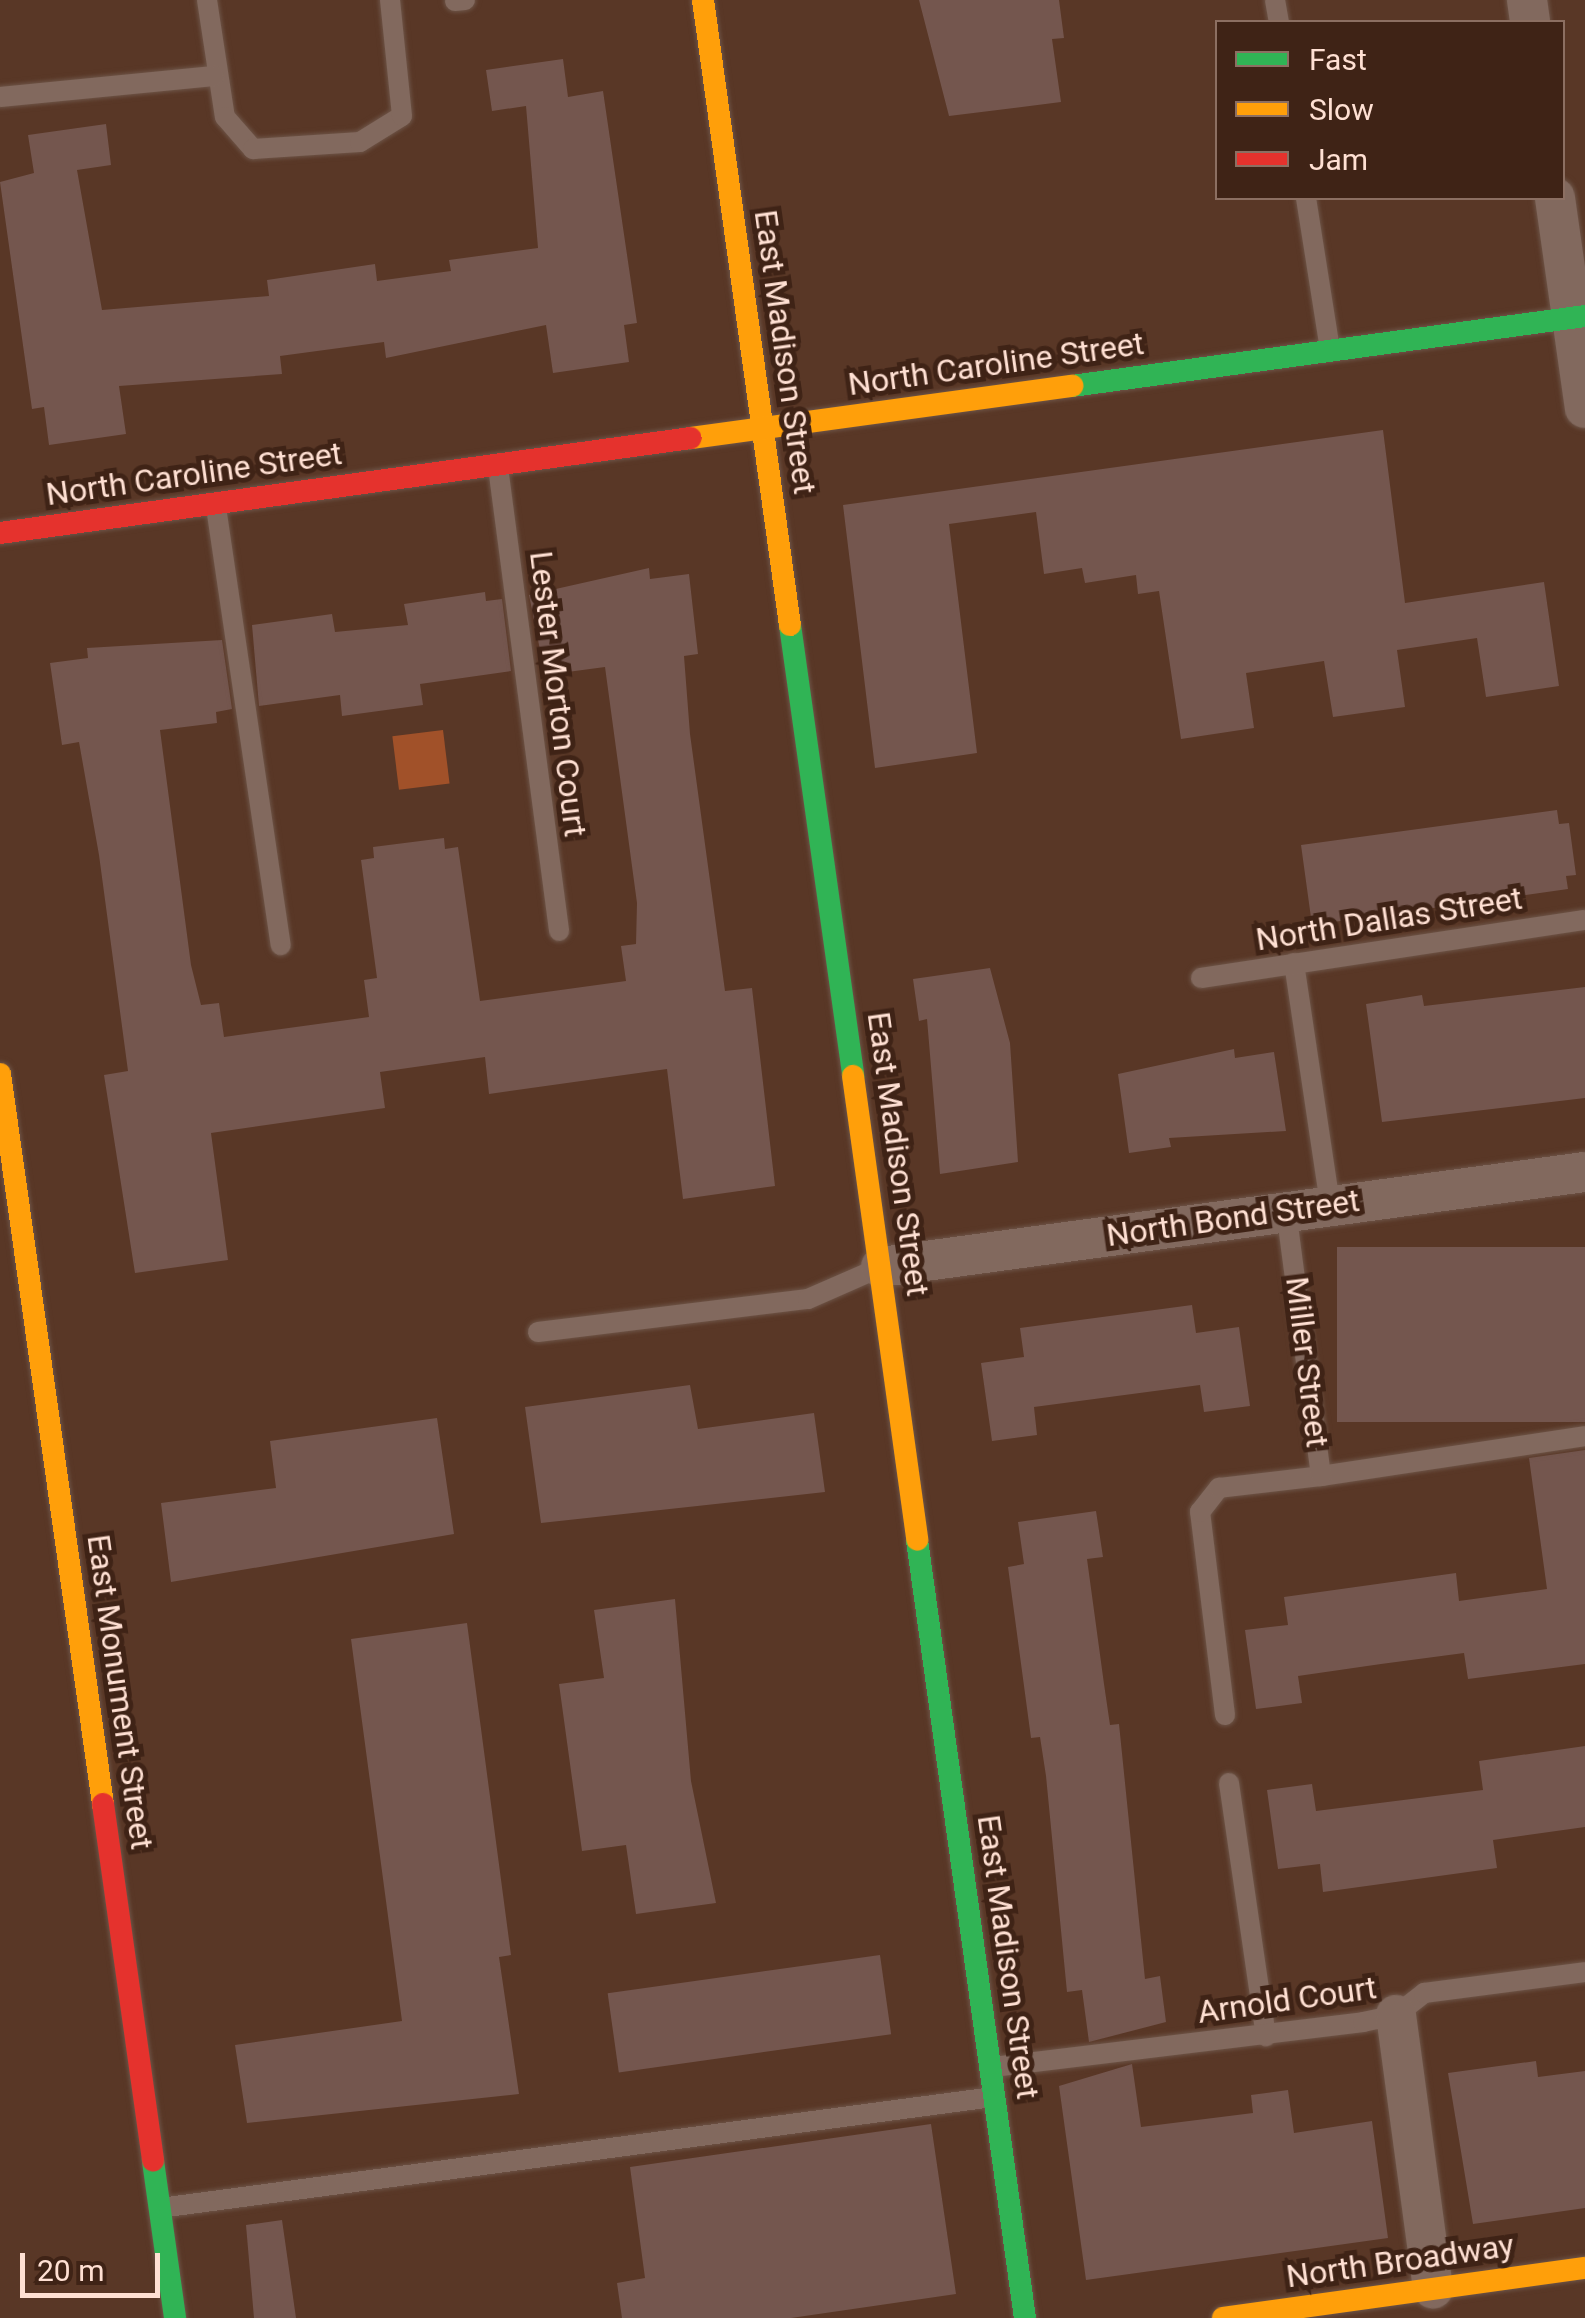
<!DOCTYPE html>
<style>
body{margin:0}
#map{position:relative;width:1585px;height:2318px;overflow:hidden;background:#593726;font-family:Roboto,sans-serif}
div>[style]{position:absolute}
[style*='--x']{left:calc(var(--x)*1px);top:calc(var(--y)*1px);width:calc(var(--w)*1px);rotate:calc(var(--a)*1deg)}
.green>*{inset:0;background:#a15129;transform-origin:0 0}
.building>*{inset:0;background:#74564e;transform-origin:0 0}
.roads{filter:drop-shadow(0 0 2px #6d5447) drop-shadow(0 0 2px #6d5447)}
.lane>*{height:20px;margin:-10px;padding:0 10px;transform-origin:10px;border-radius:10px;background:#82695e}
.street>*{height:40px;margin:-20px;padding:0 20px;transform-origin:20px;border-radius:20px;background:#82695e}
.fast>*{height:22px;margin:-11px;padding:0 11px;transform-origin:11px;border-radius:11px;background:#30b455}
.slow>*{height:22px;margin:-11px;padding:0 11px;transform-origin:11px;border-radius:11px;background:#ff9f0a}
.jam>*{height:22px;margin:-11px;padding:0 11px;transform-origin:11px;border-radius:11px;background:#e5322d}
span{translate:-50% -50%;white-space:nowrap;text-align:center;line-height:1.15;-webkit-text-stroke:10px #3f2316;paint-order:stroke}
.street-label{font-size:32px;color:#ffe0d3}
.legend{position:absolute;left:1215px;top:20px;width:350px;height:180px;box-sizing:border-box;background:#3f2316;border:2px solid #8c6f62;margin:0;padding:12px 18px;list-style:none;font-size:30px;color:#ffe0d3}
.legend li{display:flex;align-items:center;gap:20px;height:50px}
.legend b{width:50px;border:2px solid #8c6f62}
.scale{position:absolute;left:20px;top:2253px;width:140px;height:45px;box-sizing:border-box;border:5px solid #ffe0d3;border-top:0;padding-left:12px;font-size:30px;line-height:35px;white-space:nowrap;color:#ffe0d3;-webkit-text-stroke:8px #3f2316;paint-order:stroke}
</style>
<div id="map">
<div class="green">
<i style="left:443px;top:730px;width:54px;height:51px;rotate:83deg"></i>
</div>
<div class="building">
<i style="clip-path:polygon(919px 0,1059px 0,1064px 38px,1052px 39px,1061px 102px,949px 116px)"></i>
<i style="clip-path:polygon(563px 59px,568px 97px,603px 91px,637px 323px,624px 325px,629px 362px,553px 373px,546px 325px,386px 358px,384px 342px,280px 356px,282px 374px,119px 386px,126px 434px,49px 445px,44px 407px,32px 409px,0 182px,34px 173px,28px 135px,106px 124px,111px 165px,77px 170px,102px 310px,269px 296px,267px 280px,375px 264px,377px 281px,451px 271px,449px 260px,538px 248px,526px 106px,492px 111px,486px 70px)"></i>
<i style="clip-path:polygon(1383px 430px,1405px 603px,1544px 582px,1559px 686px,1486px 697px,1477px 638px,1397px 650px,1405px 707px,1333px 717px,1324px 661px,1246px 673px,1254px 728px,1181px 739px,1159px 591px,1138px 594px,1136px 575px,1085px 583px,1082px 568px,1044px 574px,1036px 512px,949px 524px,977px 753px,875px 768px,843px 505px)"></i>
<i style="clip-path:polygon(649px 568px,650px 579px,689px 574px,698px 654px,684px 656px,690px 734px,725px 991px,752px 988px,775px 1186px,683px 1199px,667px 1069px,489px 1094px,485px 1057px,380px 1072px,385px 1108px,211px 1133px,228px 1260px,135px 1273px,104px 1075px,128px 1071px,99px 855px,79px 742px,62px 745px,50px 663px,88px 658px,87px 648px,222px 640px,232px 709px,216px 712px,217px 723px,160px 730px,191px 965px,201px 1005px,219px 1003px,224px 1037px,369px 1017px,364px 980px,377px 978px,361px 860px,374px 858px,373px 847px,444px 838px,445px 849px,458px 847px,480px 1001px,626px 981px,621px 946px,636px 944px,637px 903px,605px 667px,545px 675px,529px 595px)"></i>
<i style="clip-path:polygon(485px 592px,486px 601px,502px 599px,511px 671px,420px 684px,423px 705px,342px 716px,340px 695px,259px 706px,252px 625px,332px 614px,335px 632px,408px 625px,404px 604px)"></i>
<i style="clip-path:polygon(1557px 810px,1559px 824px,1569px 823px,1576px 875px,1566px 876px,1568px 889px,1312px 925px,1301px 845px)"></i>
<i style="clip-path:polygon(990px 968px,1010px 1043px,1018px 1162px,940px 1174px,927px 1019px,919px 1021px,913px 979px)"></i>
<i style="clip-path:polygon(1585px 987px,1585px 1098px,1382px 1122px,1366px 1004px,1422px 995px,1424px 1006px)"></i>
<i style="clip-path:polygon(1234px 1049px,1235px 1058px,1274px 1052px,1286px 1131px,1169px 1138px,1171px 1147px,1129px 1153px,1118px 1074px)"></i>
<i style="left:1585px;top:1247px;width:175px;height:248px;rotate:90deg"></i>
<i style="clip-path:polygon(1192px 1305px,1196px 1333px,1239px 1327px,1250px 1406px,1204px 1412px,1200px 1385px,1034px 1407px,1037px 1435px,992px 1441px,981px 1363px,1024px 1357px,1020px 1328px)"></i>
<i style="clip-path:polygon(690px 1385px,698px 1429px,814px 1413px,825px 1492px,541px 1523px,525px 1407px)"></i>
<i style="clip-path:polygon(437px 1418px,454px 1534px,171px 1582px,161px 1503px,276px 1488px,270px 1441px)"></i>
<i style="clip-path:polygon(1585px 1450px,1585px 1664px,1468px 1679px,1464px 1653px,1381px 1664px,1298px 1676px,1302px 1703px,1256px 1709px,1245px 1630px,1288px 1625px,1284px 1597px,1456px 1573px,1459px 1601px,1547px 1589px,1529px 1458px)"></i>
<i style="clip-path:polygon(1096px 1511px,1103px 1557px,1087px 1559px,1104px 1684px,1110px 1725px,1119px 1724px,1145px 1979px,1160px 1976px,1166px 2022px,1089px 2042px,1082px 1990px,1067px 1992px,1046px 1776px,1040px 1737px,1031px 1738px,1008px 1567px,1024px 1564px,1018px 1522px)"></i>
<i style="clip-path:polygon(675px 1599px,691px 1781px,716px 1903px,636px 1914px,626px 1845px,582px 1851px,559px 1684px,604px 1678px,594px 1610px)"></i>
<i style="clip-path:polygon(467px 1623px,511px 1955px,499px 1957px,519px 2094px,247px 2123px,235px 2045px,402px 2021px,351px 1639px)"></i>
<i style="clip-path:polygon(1585px 1746px,1585px 1827px,1493px 1840px,1497px 1868px,1323px 1892px,1320px 1864px,1278px 1869px,1267px 1790px,1312px 1784px,1316px 1811px,1483px 1790px,1479px 1761px)"></i>
<i style="left:880px;top:1955px;width:80px;height:275px;rotate:82deg"></i>
<i style="clip-path:polygon(1536px 2061px,1538px 2077px,1585px 2071px,1585px 2208px,1473px 2224px,1448px 2073px)"></i>
<i style="clip-path:polygon(1132px 2064px,1141px 2127px,1253px 2113px,1251px 2095px,1288px 2090px,1294px 2133px,1372px 2121px,1388px 2238px,1086px 2280px,1059px 2086px)"></i>
<i style="clip-path:polygon(931px 2124px,956px 2294px,791px 2318px,622px 2318px,617px 2283px,645px 2278px,630px 2167px)"></i>
<i style="clip-path:polygon(282px 2220px,296px 2318px,254px 2318px,246px 2225px)"></i>
</div>
<div class="roads">
<div class="lane">
<i style="--x:207;--y:0;--w:118;--a:81.3"></i>
<i style="--x:225;--y:117;--w:43;--a:48.8"></i>
<i style="--x:253;--y:149;--w:107;--a:-3.7"></i>
<i style="--x:360;--y:142;--w:49;--a:-31.8"></i>
<i style="--x:402;--y:116;--w:117;--a:-95.9"></i>
<i style="--x:1275;--y:0;--w:22;--a:80"></i>
<i style="--x:455;--y:1;--w:10;--a:-6"></i>
<i style="--x:0;--y:97;--w:215;--a:-5.6"></i>
<i style="--x:1306;--y:198;--w:153;--a:81"></i>
<i style="--x:498;--y:467;--w:468;--a:82.5"></i>
<i style="--x:216;--y:507;--w:443;--a:81.6"></i>
<i style="--x:1294;--y:963;--w:245;--a:81.5"></i>
<i style="--x:1201;--y:978;--w:388;--a:-8.6"></i>
<i style="--x:538;--y:1332;--w:272;--a:-7"></i>
<i style="--x:808;--y:1299;--w:72;--a:-23.7"></i>
<i style="--x:1321;--y:1476;--w:267;--a:-8.6"></i>
<i style="--x:1225;--y:1715;--w:205;--a:-97"></i>
<i style="--x:1200;--y:1512;--w:31;--a:-52"></i>
<i style="--x:1219;--y:1488;--w:103;--a:-6.7"></i>
<i style="--x:1321;--y:1476;--w:267;--a:-97.5"></i>
<i style="--x:1229;--y:1783;--w:256;--a:81.7"></i>
<i style="--x:993;--y:2067;--w:373;--a:-6.9"></i>
<i style="--x:1363;--y:2022;--w:34;--a:-12"></i>
<i style="--x:1396;--y:2015;--w:36;--a:-38"></i>
<i style="--x:1424;--y:1993;--w:162;--a:-7.4"></i>
<i style="--x:160;--y:2208;--w:840;--a:-7.59"></i>
</div>
<div class="street">
<i style="--x:1527;--y:0;--w:22;--a:82"></i>
<i style="--x:1555;--y:198;--w:212;--a:81.9"></i>
<i style="--x:881;--y:1267;--w:710;--a:-7.69"></i>
<i style="--x:1396;--y:2015;--w:276;--a:82.3"></i>
</div>
<div class="fast">
<i style="--x:1072;--y:386;--w:518;--a:-7.77"></i>
<i style="--x:790;--y:625;--w:455;--a:82"></i>
<i style="--x:917;--y:1540;--w:785;--a:82.1"></i>
<i style="--x:153;--y:2161;--w:159;--a:82"></i>
</div>
<div class="slow">
<i style="--x:703;--y:0;--w:631;--a:82.08"></i>
<i style="--x:691;--y:438;--w:385;--a:-7.8"></i>
<i style="--x:0;--y:1074;--w:737;--a:81.97"></i>
<i style="--x:853;--y:1076;--w:468;--a:82.1"></i>
<i style="--x:1223;--y:2318;--w:365;--a:-7.9"></i>
</div>
<div class="jam">
<i style="--x:0;--y:533;--w:697;--a:-7.83"></i>
<i style="--x:103;--y:1804;--w:360;--a:82"></i>
</div>
</div>
<div class="street-label">
<span style="left:785px;top:352px;rotate:82deg">East Madison Street</span>
<span style="left:996px;top:364px;rotate:-8deg">North Caroline Street</span>
<span style="left:194px;top:474px;rotate:-8deg">North Caroline Street</span>
<span style="left:558px;top:694px;rotate:83deg">Lester Morton Court</span>
<span style="left:1389px;top:919px;rotate:-9deg">North Dallas Street</span>
<span style="left:898px;top:1154px;rotate:82deg">East Madison Street</span>
<span style="left:1233px;top:1218px;rotate:-8deg">North Bond Street</span>
<span style="left:1307px;top:1362px;rotate:83deg">Miller Street</span>
<span style="left:120px;top:1692px;rotate:82deg">East Monument Street</span>
<span style="left:1008px;top:1957px;rotate:82deg">East Madison Street</span>
<span style="left:1287px;top:2000px;rotate:-8deg">Arnold Court</span>
<span style="left:1400px;top:2261px;rotate:-8deg">North Broadway</span>
</div>
<ul class="legend">
<li><b style="height:12px;background:#30b455"></b>Fast</li>
<li><b style="height:12px;background:#ff9f0a"></b>Slow</li>
<li><b style="height:12px;background:#e5322d"></b>Jam</li>
</ul>
<div class="scale">20 m</div>
</div>
